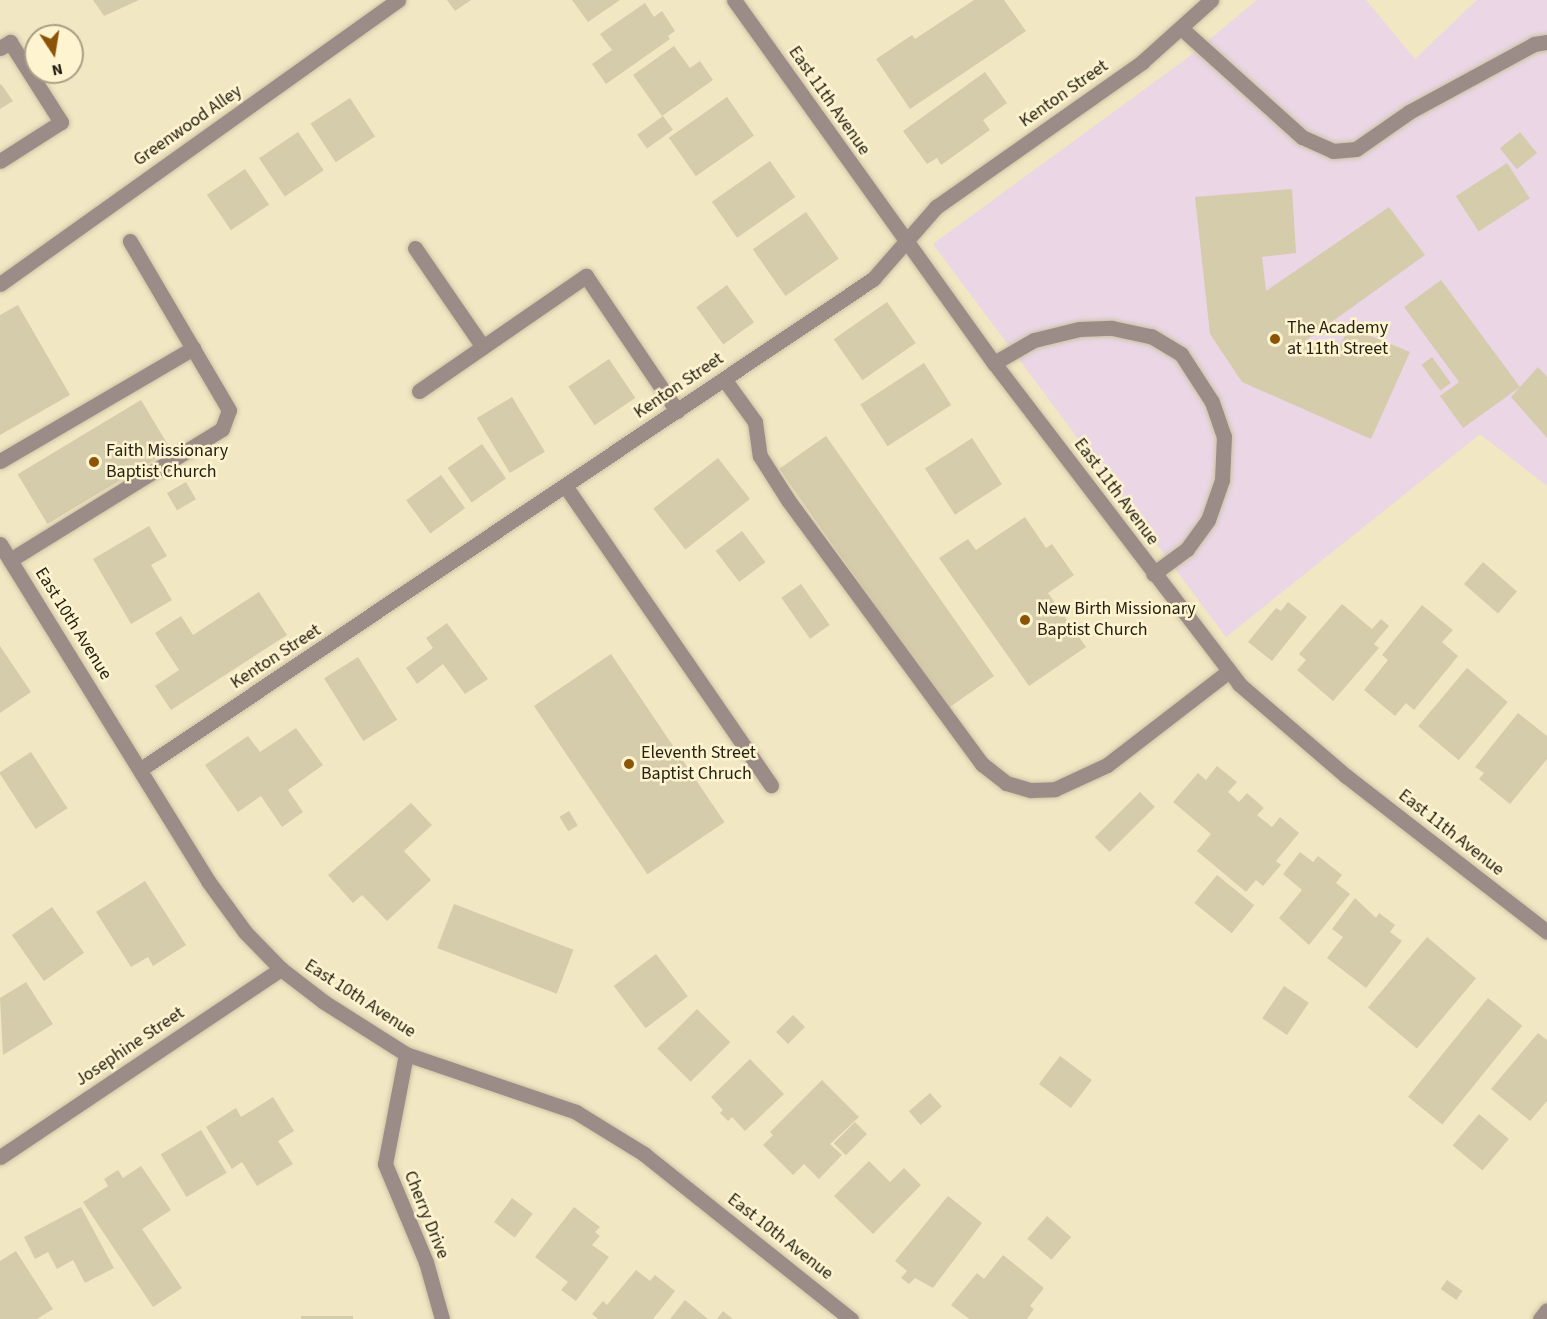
<!DOCTYPE html>
<style>
body{margin:0}
#map{position:relative;width:1547px;height:1319px;overflow:hidden;background:#f1e7c3;font-family:"Source Sans 3",sans-serif}
div>[style]{position:absolute}
[style*='--x']{left:calc(var(--x)*1px);top:calc(var(--y)*1px);width:calc(var(--w)*1px);rotate:calc(var(--a)*1deg)}
.education>*{inset:0;background:#ead6e5}
.building>*{inset:0;background:#d5ccab;transform-origin:0 0}
.roads{filter:drop-shadow(0 0 2px #ccc3a4) drop-shadow(0 0 2px #ccc3a4)}
.lane>*{height:15px;margin:-7.5px;padding:0 7.5px;transform-origin:7.5px;border-radius:7.5px;background:#9c8c88}
.street>*{height:15px;margin:-7.5px;padding:0 7.5px;transform-origin:7.5px;border-radius:7.5px;background:#9c8c88}
.dots>*{width:16px;height:16px;translate:-50% -50%;box-sizing:border-box;border:3px solid #fff4d0;border-radius:50%}
span{translate:-50% -50%;white-space:nowrap;text-align:center;line-height:1.15;-webkit-text-stroke:5px #fff4d0;paint-order:stroke}
.street-label{font-size:18px;color:#252114}
.poi-label{font-size:18px;color:#252114}
.left{translate:0 -50%;text-align:left}
.north{position:absolute;left:24px;top:24px;width:60px;height:60px;box-sizing:border-box;background:#fff4d0;border:2px solid #a8a085;border-radius:50%;rotate:168deg;font-size:16px;font-weight:700;line-height:24px;text-align:center;color:#252114}
.north::after{content:'';display:block;margin:auto;width:21px;height:27px;background:#8c5408;clip-path:polygon(50% 0,100% 100%,50% 72%,0 100%)}
</style>
<div id="map">
<div class="education">
<i style="clip-path:polygon(1257px 0,1366px 0,1415px 59px,1477px 0,1547px 0,1547px 486px,1480px 434px,1226px 637px,933px 244px,1186px 59px)"></i>
</div>
<div class="building">
<i style="clip-path:polygon(93px 0,139px 0,104px 16px)"></i>
<i style="clip-path:polygon(447px 0,471px 0,455px 11px)"></i>
<i style="clip-path:polygon(572px 0,620px 0,588px 22px)"></i>
<i style="clip-path:polygon(974px 0,1004px 0,1026px 31px,910px 109px,876px 59px,912px 35px,915px 39px)"></i>
<i style="clip-path:polygon(645px 3px,654px 17px,662px 11px,675px 31px,668px 36px,670px 39px,606px 84px,592px 64px,612px 50px,600px 34px)"></i>
<i style="clip-path:polygon(674px 46px,690px 68px,700px 61px,713px 80px,662px 116px,633px 75px)"></i>
<i style="clip-path:polygon(985px 72px,1007px 103px,983px 120px,990px 130px,941px 165px,937px 158px,927px 164px,903px 131px)"></i>
<i style="clip-path:polygon(1px 84px,13px 101px,0 109px,0 85px)"></i>
<i style="left:727px;top:97px;width:47px;height:71px;rotate:55deg"></i>
<i style="left:350px;top:98px;width:46px;height:47px;rotate:57deg"></i>
<i style="left:663px;top:116px;width:17px;height:32px;rotate:54deg"></i>
<i style="left:298px;top:132px;width:46px;height:47px;rotate:56deg"></i>
<i style="left:1520px;top:132px;width:27px;height:26px;rotate:51deg"></i>
<i style="left:770px;top:161px;width:44px;height:71px;rotate:55deg"></i>
<i style="left:1507px;top:163px;width:42px;height:61px;rotate:57deg"></i>
<i style="left:245px;top:169px;width:43px;height:46px;rotate:56deg"></i>
<i style="clip-path:polygon(1292px 189px,1296px 253px,1262px 257px,1266px 291px,1389px 207px,1425px 255px,1305px 341px,1336px 354px,1349px 327px,1410px 352px,1371px 439px,1242px 382px,1210px 334px,1195px 197px)"></i>
<i style="left:806px;top:212px;width:57px;height:65px;rotate:55deg"></i>
<i style="clip-path:polygon(1441px 280px,1520px 387px,1463px 428px,1440px 396px,1459px 382px,1404px 307px)"></i>
<i style="left:727px;top:285px;width:46px;height:38px;rotate:54deg"></i>
<i style="left:887px;top:302px;width:50px;height:65px;rotate:55deg"></i>
<i style="clip-path:polygon(18px 305px,70px 395px,0 435px,0 315px)"></i>
<i style="left:1432px;top:357px;width:32px;height:13px;rotate:54deg"></i>
<i style="left:609px;top:359px;width:47px;height:49px;rotate:56deg"></i>
<i style="left:924px;top:363px;width:50px;height:76px;rotate:57deg"></i>
<i style="clip-path:polygon(1538px 367px,1547px 377px,1547px 438px,1511px 397px)"></i>
<i style="left:512px;top:397px;width:64px;height:41px;rotate:59deg"></i>
<i style="left:141px;top:400px;width:58px;height:144px;rotate:59deg"></i>
<i style="left:826px;top:436px;width:293px;height:57px;rotate:55deg"></i>
<i style="left:972px;top:438px;width:55px;height:56px;rotate:57deg"></i>
<i style="left:482px;top:444px;width:42px;height:42px;rotate:55deg"></i>
<i style="left:718px;top:458px;width:52px;height:82px;rotate:52deg"></i>
<i style="left:441px;top:475px;width:41px;height:43px;rotate:54deg"></i>
<i style="left:186px;top:482px;width:20px;height:22px;rotate:60deg"></i>
<i style="clip-path:polygon(1025px 517px,1046px 548px,1052px 544px,1074px 575px,1048px 593px,1086px 647px,1029px 686px,939px 558px,968px 539px,976px 550px)"></i>
<i style="clip-path:polygon(149px 526px,167px 556px,151px 565px,172px 600px,131px 624px,93px 559px)"></i>
<i style="left:742px;top:531px;width:39px;height:33px;rotate:53deg"></i>
<i style="left:1483px;top:562px;width:45px;height:29px;rotate:41deg"></i>
<i style="left:801px;top:584px;width:50px;height:24px;rotate:55deg"></i>
<i style="clip-path:polygon(259px 592px,287px 635px,171px 710px,155px 686px,179px 670px,155px 633px,181px 616px,193px 635px)"></i>
<i style="clip-path:polygon(1288px 602px,1307px 617px,1272px 661px,1248px 642px,1276px 608px,1281px 611px)"></i>
<i style="clip-path:polygon(1342px 604px,1372px 629px,1381px 619px,1389px 626px,1374px 644px,1379px 648px,1333px 701px,1297px 670px,1306px 660px,1299px 654px)"></i>
<i style="clip-path:polygon(1422px 605px,1453px 630px,1442px 642px,1458px 656px,1414px 710px,1406px 703px,1395px 716px,1364px 690px,1388px 660px,1382px 655px)"></i>
<i style="clip-path:polygon(447px 623px,488px 679px,465px 694px,443px 664px,417px 684px,406px 668px,433px 648px,426px 638px)"></i>
<i style="clip-path:polygon(0 646px,31px 692px,0 713px)"></i>
<i style="left:611px;top:654px;width:203px;height:93px;rotate:56deg"></i>
<i style="left:358px;top:657px;width:74px;height:40px;rotate:58deg"></i>
<i style="left:1467px;top:668px;width:53px;height:76px;rotate:40deg"></i>
<i style="clip-path:polygon(1518px 713px,1547px 736px,1547px 759px,1510px 804px,1479px 779px,1484px 773px,1475px 767px)"></i>
<i style="clip-path:polygon(296px 728px,323px 765px,288px 790px,303px 812px,282px 827px,261px 796px,238px 812px,205px 765px,248px 736px,260px 752px)"></i>
<i style="left:31px;top:752px;width:67px;height:38px;rotate:57deg"></i>
<i style="clip-path:polygon(1217px 766px,1237px 782px,1228px 792px,1239px 802px,1247px 793px,1264px 808px,1257px 815px,1272px 827px,1280px 817px,1299px 833px,1276px 861px,1281px 865px,1263px 886px,1256px 880px,1246px 892px,1197px 851px,1211px 834px,1173px 802px,1198px 773px,1206px 780px)"></i>
<i style="left:1140px;top:792px;width:21px;height:64px;rotate:45deg"></i>
<i style="clip-path:polygon(411px 803px,432px 825px,404px 851px,431px 880px,387px 921px,362px 895px,353px 903px,328px 875px)"></i>
<i style="left:569px;top:811px;width:17px;height:11px;rotate:59deg"></i>
<i style="clip-path:polygon(1300px 852px,1313px 862px,1318px 856px,1342px 875px,1336px 883px,1350px 894px,1309px 945px,1279px 918px,1302px 890px,1283px 874px)"></i>
<i style="left:1217px;top:875px;width:48px;height:36px;rotate:39deg"></i>
<i style="clip-path:polygon(145px 881px,186px 945px,153px 966px,148px 957px,131px 967px,96px 912px)"></i>
<i style="clip-path:polygon(1355px 898px,1376px 918px,1379px 913px,1395px 925px,1390px 932px,1402px 941px,1366px 988px,1327px 958px,1343px 937px,1332px 929px)"></i>
<i style="left:454px;top:904px;width:128px;height:47px;rotate:21deg"></i>
<i style="left:52px;top:907px;width:56px;height:49px;rotate:55deg"></i>
<i style="left:1427px;top:937px;width:64px;height:92px;rotate:40deg"></i>
<i style="left:656px;top:954px;width:53px;height:53px;rotate:53deg"></i>
<i style="clip-path:polygon(26px 982px,53px 1024px,3px 1055px,0 998px)"></i>
<i style="left:1284px;top:986px;width:30px;height:39px;rotate:34deg"></i>
<i style="left:1488px;top:998px;width:44px;height:127px;rotate:39deg"></i>
<i style="left:697px;top:1009px;width:47px;height:56px;rotate:45deg"></i>
<i style="left:793px;top:1015px;width:17px;height:24px;rotate:45deg"></i>
<i style="clip-path:polygon(1538px 1033px,1547px 1040px,1547px 1101px,1530px 1121px,1491px 1089px)"></i>
<i style="left:1060px;top:1056px;width:40px;height:35px;rotate:37deg"></i>
<i style="clip-path:polygon(750px 1059px,784px 1094px,745px 1131px,732px 1117px,728px 1121px,720px 1113px,723px 1110px,711px 1097px)"></i>
<i style="clip-path:polygon(822px 1080px,859px 1117px,830px 1144px,842px 1155px,819px 1179px,804px 1164px,793px 1175px,763px 1145px,773px 1135px,770px 1132px)"></i>
<i style="left:930px;top:1093px;width:18px;height:28px;rotate:49deg"></i>
<i style="clip-path:polygon(273px 1097px,294px 1131px,278px 1141px,293px 1164px,257px 1186px,242px 1162px,232px 1169px,206px 1127px,236px 1108px,241px 1117px)"></i>
<i style="left:1479px;top:1114px;width:39px;height:41px;rotate:40deg"></i>
<i style="left:855px;top:1122px;width:17px;height:30px;rotate:45deg"></i>
<i style="left:201px;top:1130px;width:50px;height:47px;rotate:59deg"></i>
<i style="clip-path:polygon(869px 1161px,890px 1182px,904px 1168px,921px 1185px,873px 1234px,834px 1196px)"></i>
<i style="clip-path:polygon(141px 1166px,171px 1210px,142px 1229px,182px 1288px,153px 1307px,83px 1202px,108px 1186px,104px 1179px,118px 1170px,123px 1178px)"></i>
<i style="clip-path:polygon(948px 1196px,982px 1223px,933px 1288px,915px 1278px,909px 1284px,901px 1278px,907px 1271px,895px 1261px)"></i>
<i style="left:512px;top:1198px;width:26px;height:30px;rotate:37deg"></i>
<i style="clip-path:polygon(81px 1207px,114px 1268px,85px 1283px,73px 1260px,57px 1269px,48px 1252px,35px 1259px,24px 1237px)"></i>
<i style="clip-path:polygon(574px 1207px,600px 1227px,595px 1232px,600px 1236px,592px 1245px,609px 1257px,576px 1301px,561px 1290px,568px 1282px,535px 1257px)"></i>
<i style="left:1047px;top:1216px;width:32px;height:30px;rotate:41deg"></i>
<i style="clip-path:polygon(16px 1251px,53px 1309px,37px 1319px,0 1319px,0 1261px)"></i>
<i style="clip-path:polygon(1003px 1255px,1044px 1288px,1030px 1306px,1034px 1309px,1027px 1319px,969px 1319px,951px 1305px,977px 1273px,984px 1279px)"></i>
<i style="clip-path:polygon(636px 1270px,650px 1281px,655px 1275px,675px 1291px,653px 1319px,598px 1319px,592px 1314px,603px 1301px,607px 1305px)"></i>
<i style="left:1447px;top:1280px;width:19px;height:11px;rotate:35deg"></i>
<i style="clip-path:polygon(685px 1300px,708px 1319px,670px 1319px)"></i>
<i style="clip-path:polygon(723px 1311px,733px 1319px,717px 1319px)"></i>
<i style="left:301px;top:1316px;width:52px;height:3px"></i>
</div>
<div class="roads">
<div class="lane">
<i style="--x:1181;--y:28;--w:163;--a:42"></i>
<i style="--x:1302;--y:137;--w:34;--a:24"></i>
<i style="--x:1333;--y:151;--w:23;--a:-5"></i>
<i style="--x:1356;--y:149;--w:65;--a:-34.9"></i>
<i style="--x:1409;--y:112;--w:142;--a:-28.5"></i>
<i style="--x:1534;--y:44;--w:13;--a:-9"></i>
<i style="--x:0;--y:48;--w:12;--a:-31"></i>
<i style="--x:10;--y:42;--w:95;--a:57.5"></i>
<i style="--x:61;--y:122;--w:72;--a:147.4"></i>
<i style="--x:415;--y:248;--w:120;--a:55.5"></i>
<i style="--x:994;--y:363;--w:46;--a:-29.9"></i>
<i style="--x:1034;--y:340;--w:46;--a:-13.7"></i>
<i style="--x:1079;--y:329;--w:33;--a:-2"></i>
<i style="--x:1112;--y:328;--w:40;--a:12"></i>
<i style="--x:1151;--y:336;--w:35;--a:31"></i>
<i style="--x:1181;--y:354;--w:57;--a:57.1"></i>
<i style="--x:1212;--y:402;--w:36;--a:71"></i>
<i style="--x:1224;--y:436;--w:44;--a:92.6"></i>
<i style="--x:1222;--y:480;--w:42;--a:109.3"></i>
<i style="--x:1208;--y:520;--w:36;--a:126"></i>
<i style="--x:1187;--y:549;--w:42;--a:143.7"></i>
<i style="--x:724;--y:379;--w:53;--a:54.2"></i>
<i style="--x:755;--y:422;--w:34;--a:82"></i>
<i style="--x:760;--y:456;--w:52;--a:57.5"></i>
<i style="--x:788;--y:500;--w:328;--a:53.7"></i>
<i style="--x:982;--y:764;--w:31;--a:38"></i>
<i style="--x:1006;--y:783;--w:26;--a:16"></i>
<i style="--x:1031;--y:790;--w:24;--a:-2"></i>
<i style="--x:1055;--y:789;--w:57;--a:-24.8"></i>
<i style="--x:1107;--y:765;--w:154;--a:-37.6"></i>
<i style="--x:419;--y:391;--w:203;--a:-34.6"></i>
<i style="--x:586;--y:276;--w:163;--a:56"></i>
<i style="--x:0;--y:461;--w:224;--a:-30.3"></i>
<i style="--x:566;--y:487;--w:362;--a:55.5"></i>
<i style="--x:10;--y:560;--w:249;--a:-31.7"></i>
<i style="--x:222;--y:429;--w:20;--a:-70"></i>
<i style="--x:229;--y:410;--w:196;--a:-120.4"></i>
</div>
<div class="street">
<i style="--x:734;--y:0;--w:447;--a:54.4"></i>
<i style="--x:994;--y:363;--w:404;--a:52.6"></i>
<i style="--x:1239;--y:684;--w:141;--a:40.7"></i>
<i style="--x:1346;--y:776;--w:254;--a:37.8"></i>
<i style="--x:0;--y:284;--w:489;--a:-35.5"></i>
<i style="--x:0;--y:544;--w:396;--a:58.3"></i>
<i style="--x:208;--y:881;--w:63;--a:54"></i>
<i style="--x:245;--y:932;--w:52;--a:45.8"></i>
<i style="--x:281;--y:969;--w:54;--a:37.5"></i>
<i style="--x:324;--y:1002;--w:97;--a:32.4"></i>
<i style="--x:406;--y:1054;--w:180;--a:18.8"></i>
<i style="--x:576;--y:1112;--w:80;--a:31.7"></i>
<i style="--x:644;--y:1154;--w:265;--a:38.6"></i>
<i style="--x:141;--y:769;--w:881;--a:-33.8"></i>
<i style="--x:873;--y:279;--w:96;--a:-48.8"></i>
<i style="--x:936;--y:207;--w:252;--a:-35.1"></i>
<i style="--x:1142;--y:62;--w:93;--a:-41.9"></i>
<i style="--x:406;--y:1054;--w:112;--a:100.8"></i>
<i style="--x:385;--y:1164;--w:106;--a:67.3"></i>
<i style="--x:426;--y:1262;--w:59;--a:74.3"></i>
<i style="--x:0;--y:1157;--w:338;--a:-33.8"></i>
<i style="--x:1540;--y:1319;--w:11;--a:-52"></i>
</div>
</div>
<div class="dots">
<i style="left:1275px;top:339px;background:#8c5408"></i>
<i style="left:94px;top:462px;background:#8c5408"></i>
<i style="left:1025px;top:620px;background:#8c5408"></i>
<i style="left:629px;top:764px;background:#8c5408"></i>
</div>
<div class="street-label">
<span style="left:1064px;top:94px;rotate:-35deg">Kenton Street</span>
<span style="left:829px;top:101px;rotate:55deg">East 11th Avenue</span>
<span style="left:188px;top:126px;rotate:-35deg">Greenwood Alley</span>
<span style="left:679px;top:386px;rotate:-34deg">Kenton Street</span>
<span style="left:1116px;top:492px;rotate:53deg">East 11th Avenue</span>
<span style="left:73px;top:624px;rotate:58deg">East 10th Avenue</span>
<span style="left:276px;top:657px;rotate:-33deg">Kenton Street</span>
<span style="left:1451px;top:833px;rotate:38deg">East 11th Avenue</span>
<span style="left:360px;top:999px;rotate:33deg">East 10th Avenue</span>
<span style="left:130px;top:1047px;rotate:-34deg">Josephine Street</span>
<span style="left:426px;top:1215px;rotate:68deg">Cherry Drive</span>
<span style="left:780px;top:1237px;rotate:38deg">East 10th Avenue</span>
</div>
<div class="poi-label">
<span class="left" style="left:1287px;top:339px">The Academy<br>at 11th Street</span>
<span class="left" style="left:106px;top:462px">Faith Missionary<br>Baptist Church</span>
<span class="left" style="left:1037px;top:620px">New Birth Missionary<br>Baptist Church</span>
<span class="left" style="left:641px;top:764px">Eleventh Street<br>Baptist Chruch</span>
</div>
<div class="north">N</div>
</div>
